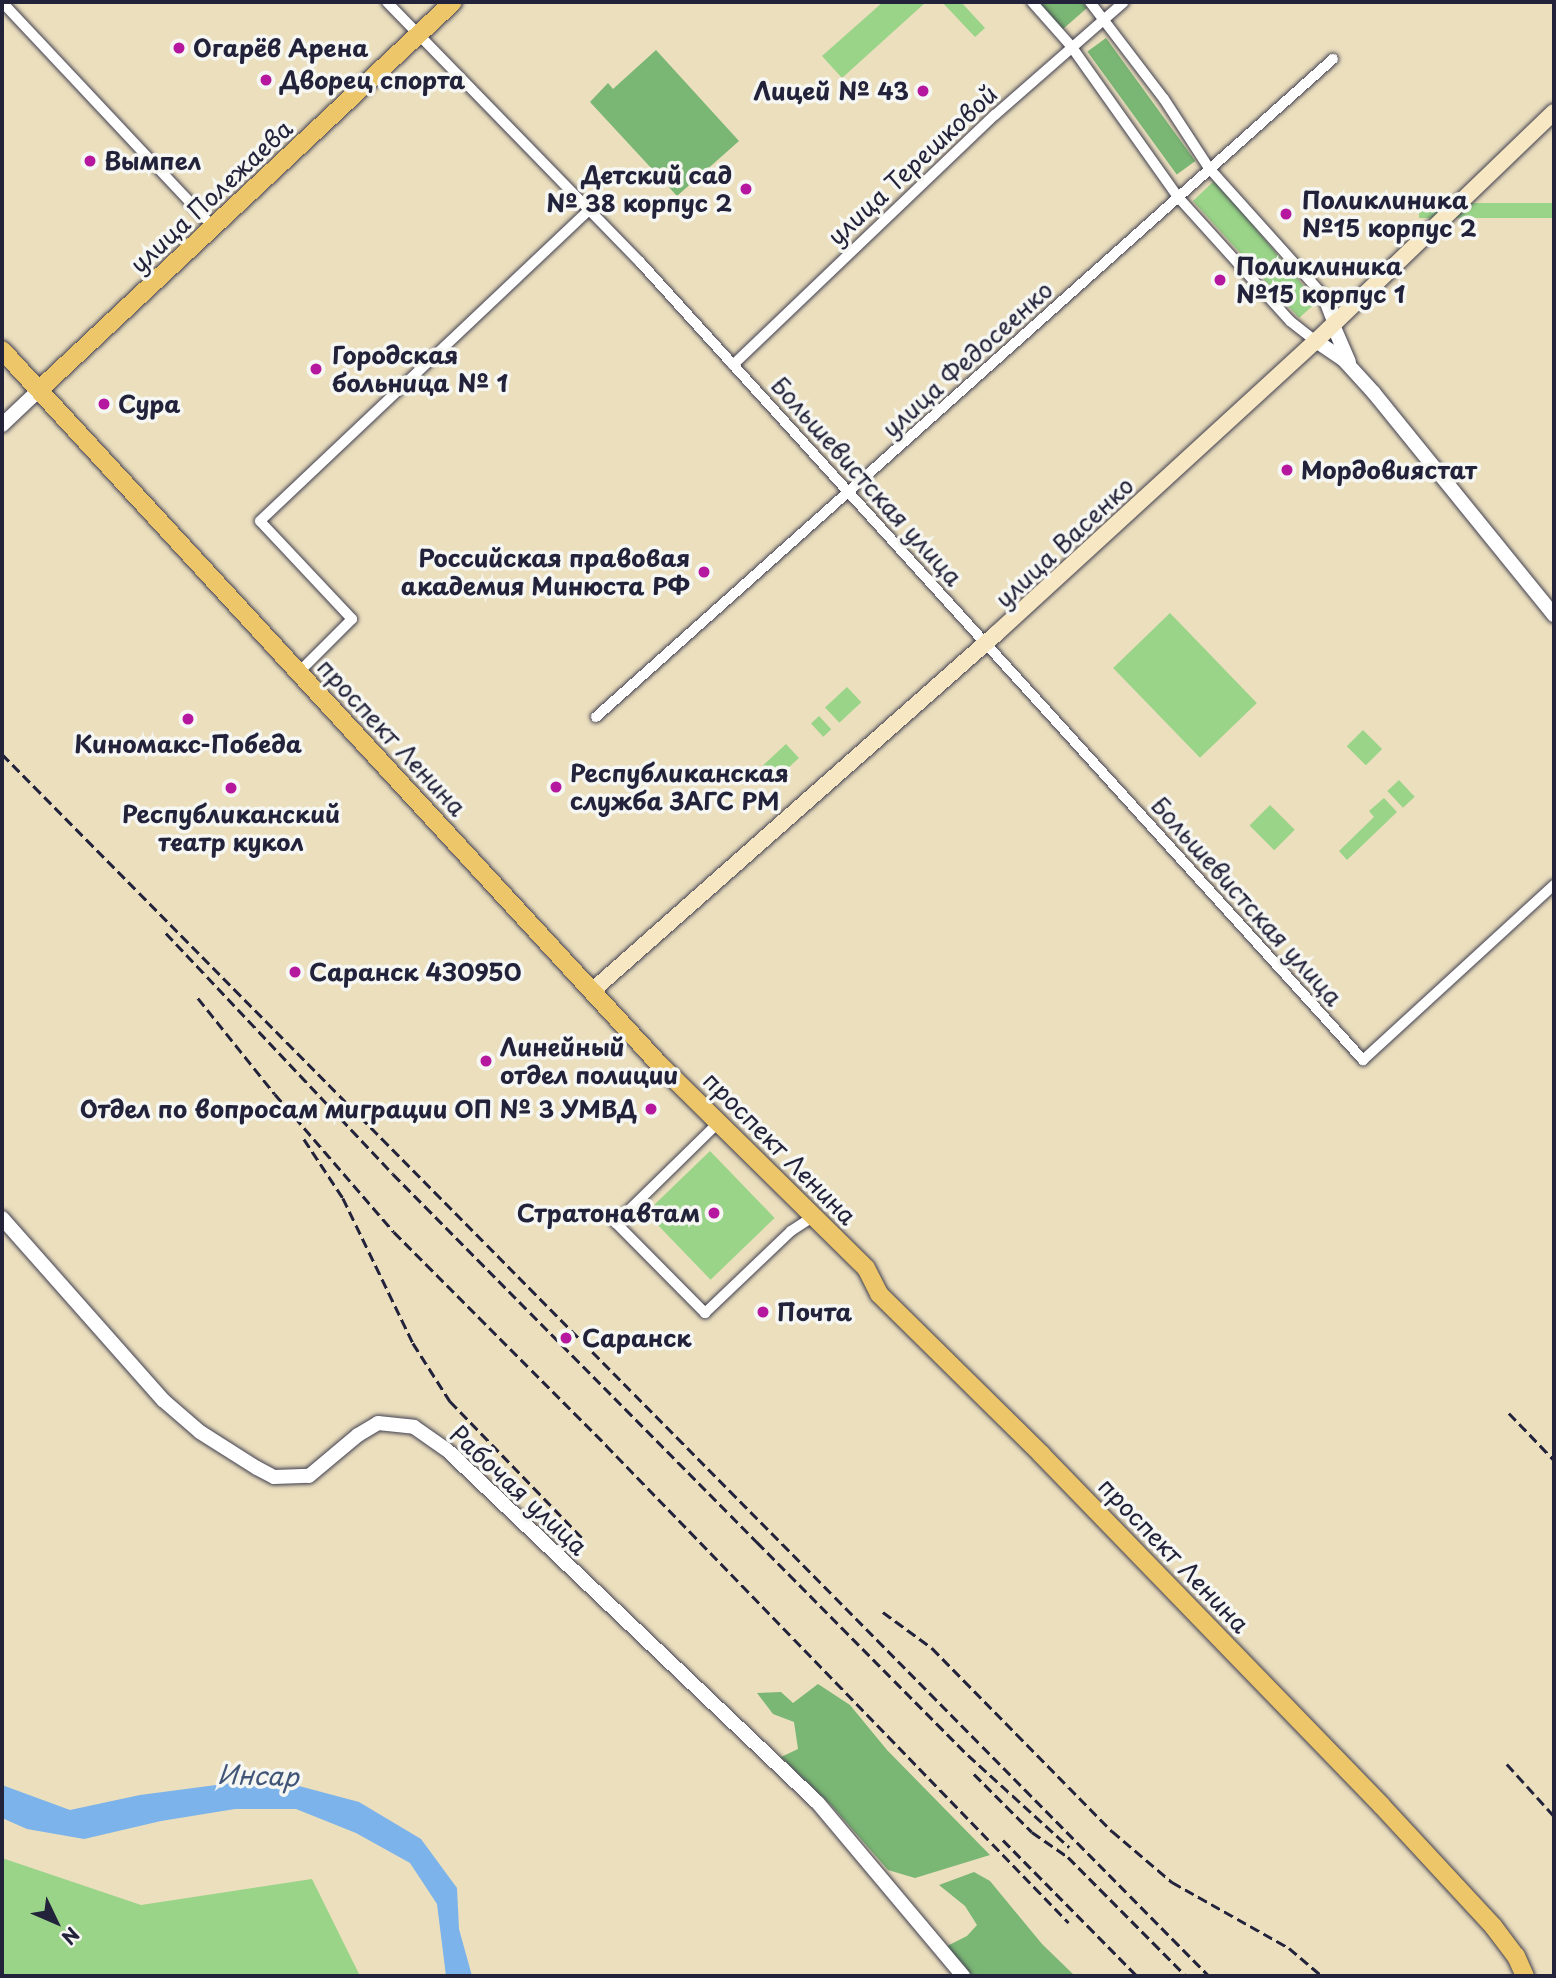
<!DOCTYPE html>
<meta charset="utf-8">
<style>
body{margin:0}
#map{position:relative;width:1556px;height:1978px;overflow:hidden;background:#ebdfbe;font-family:"Playpen Sans",sans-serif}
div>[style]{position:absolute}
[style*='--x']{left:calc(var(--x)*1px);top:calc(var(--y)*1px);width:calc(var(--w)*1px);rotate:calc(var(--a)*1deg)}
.green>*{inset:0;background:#99d488;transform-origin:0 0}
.forest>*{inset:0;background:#7ab674;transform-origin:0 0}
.water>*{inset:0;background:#7bb3ea}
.roads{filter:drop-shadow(0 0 2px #403e4f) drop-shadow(0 0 2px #403e4f)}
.minor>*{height:10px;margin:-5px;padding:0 5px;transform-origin:5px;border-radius:5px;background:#fff}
.tertiary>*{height:14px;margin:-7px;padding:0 7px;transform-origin:7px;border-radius:7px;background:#fff}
.secondary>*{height:16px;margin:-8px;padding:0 8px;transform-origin:8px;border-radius:8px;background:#f7e8c3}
.primary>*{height:18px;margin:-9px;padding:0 9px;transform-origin:9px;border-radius:9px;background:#ecc669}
.rail>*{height:2.5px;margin-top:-1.25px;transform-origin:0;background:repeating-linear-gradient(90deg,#22223b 0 10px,transparent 0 15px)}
.dots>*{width:19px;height:19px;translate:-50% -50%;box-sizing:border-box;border:4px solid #f6f6f2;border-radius:50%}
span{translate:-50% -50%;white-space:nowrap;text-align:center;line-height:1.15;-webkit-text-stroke:7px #f6f6f2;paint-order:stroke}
.poi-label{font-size:24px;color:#22223b;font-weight:700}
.left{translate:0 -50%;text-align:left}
.right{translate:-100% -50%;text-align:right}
.street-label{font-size:24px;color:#22223b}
.water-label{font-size:26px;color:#415578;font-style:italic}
.frame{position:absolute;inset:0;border:4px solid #22223b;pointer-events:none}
.north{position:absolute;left:21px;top:1887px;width:70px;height:70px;-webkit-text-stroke:5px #f6f6f2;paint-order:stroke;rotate:134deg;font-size:19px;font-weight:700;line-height:28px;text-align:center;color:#22223b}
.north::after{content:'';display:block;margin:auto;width:24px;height:32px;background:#22223b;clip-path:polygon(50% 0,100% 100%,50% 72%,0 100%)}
</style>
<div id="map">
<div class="green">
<i style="clip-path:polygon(883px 2px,926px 2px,842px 78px,822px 56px)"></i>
<i style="clip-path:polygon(942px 2px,961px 2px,985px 28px,975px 37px)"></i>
<i style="clip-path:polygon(1215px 180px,1317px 302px,1299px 318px,1193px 201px)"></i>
<i style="left:1554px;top:203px;width:15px;height:135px;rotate:90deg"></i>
<i style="left:1170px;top:613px;width:125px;height:79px;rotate:46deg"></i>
<i style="left:847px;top:687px;width:21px;height:30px;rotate:47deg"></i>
<i style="left:819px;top:716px;width:18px;height:11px;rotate:47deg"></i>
<i style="left:1363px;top:730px;width:27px;height:23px;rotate:45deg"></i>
<i style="left:786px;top:744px;width:19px;height:33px;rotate:47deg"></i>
<i style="left:1399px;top:780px;width:23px;height:16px;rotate:47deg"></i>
<i style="clip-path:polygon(1384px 798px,1397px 812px,1347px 860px,1339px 851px,1374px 817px,1369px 811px)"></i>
<i style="left:1270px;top:805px;width:35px;height:29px;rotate:45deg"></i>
<i style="left:710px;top:1151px;width:93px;height:89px;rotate:46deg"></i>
<i style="clip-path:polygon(2px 1858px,141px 1905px,312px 1879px,360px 1976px,2px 1976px)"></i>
</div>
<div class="forest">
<i style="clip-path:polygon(1039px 2px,1082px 2px,1087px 8px,1063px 29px)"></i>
<i style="left:1106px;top:38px;width:152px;height:23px;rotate:54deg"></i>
<i style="clip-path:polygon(656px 50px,739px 141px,677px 196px,590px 102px,608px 83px,613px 89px)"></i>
<i style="clip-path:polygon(818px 1684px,850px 1705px,887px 1750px,990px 1855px,915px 1878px,888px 1870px,831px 1805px,781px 1757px,798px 1749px,794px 1722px,773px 1714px,757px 1693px,781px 1692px,793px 1703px)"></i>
<i style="clip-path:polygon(974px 1872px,990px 1881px,1042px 1944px,1075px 1976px,972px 1976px,947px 1946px,967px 1936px,977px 1925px,965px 1906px,939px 1885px)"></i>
</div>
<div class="water">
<i style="clip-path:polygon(269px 1778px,359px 1802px,421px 1839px,457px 1888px,459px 1929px,472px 1976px,446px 1976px,437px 1904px,410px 1863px,356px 1833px,296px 1809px,235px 1809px,161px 1821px,84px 1839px,27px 1829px,2px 1818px,2px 1785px,70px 1810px,140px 1795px)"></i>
</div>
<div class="roads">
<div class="minor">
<i style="--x:2;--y:2;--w:310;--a:46.8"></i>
<i style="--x:387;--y:2;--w:363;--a:45.8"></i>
<i style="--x:640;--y:262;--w:1077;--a:47.82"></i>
<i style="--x:1363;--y:1060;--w:259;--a:-42.5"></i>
<i style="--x:1032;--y:2;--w:59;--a:48.4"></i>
<i style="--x:1071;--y:46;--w:185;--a:54.7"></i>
<i style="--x:1178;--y:197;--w:167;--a:47.9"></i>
<i style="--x:1290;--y:321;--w:33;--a:38"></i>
<i style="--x:1090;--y:2;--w:122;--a:52.7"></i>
<i style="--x:1164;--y:99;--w:82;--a:56.9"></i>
<i style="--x:1209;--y:168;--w:168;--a:48.1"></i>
<i style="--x:1321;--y:293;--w:34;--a:69"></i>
<i style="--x:733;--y:365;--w:362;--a:-43.7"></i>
<i style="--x:995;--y:115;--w:171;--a:-41.2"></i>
<i style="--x:299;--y:672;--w:75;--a:-45"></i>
<i style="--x:352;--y:619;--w:134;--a:-133.2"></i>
<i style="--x:260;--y:521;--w:453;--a:-43.4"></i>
<i style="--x:596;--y:717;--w:988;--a:-41.76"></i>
<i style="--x:720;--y:1121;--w:146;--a:135.6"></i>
<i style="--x:616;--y:1223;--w:127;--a:45.3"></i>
<i style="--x:705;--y:1313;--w:119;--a:-43.6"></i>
<i style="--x:791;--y:1231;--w:27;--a:-33"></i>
</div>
<div class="tertiary">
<i style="--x:1333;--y:325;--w:40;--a:66.6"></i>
<i style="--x:1316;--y:341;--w:32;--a:34"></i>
<i style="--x:1343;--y:359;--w:46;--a:47.6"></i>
<i style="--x:1374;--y:393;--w:286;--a:51"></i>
<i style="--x:2;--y:425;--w:51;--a:-43.4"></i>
<i style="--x:2;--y:1218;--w:243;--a:48.5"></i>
<i style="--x:163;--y:1400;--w:49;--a:40.9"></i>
<i style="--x:200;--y:1432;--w:67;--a:32.3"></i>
<i style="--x:257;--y:1468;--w:19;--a:28"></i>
<i style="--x:274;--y:1477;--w:35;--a:-2"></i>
<i style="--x:309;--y:1476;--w:64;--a:-39.9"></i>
<i style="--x:358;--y:1435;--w:23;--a:-31"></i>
<i style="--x:378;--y:1423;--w:36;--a:6"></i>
<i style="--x:414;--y:1427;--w:40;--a:34.9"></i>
<i style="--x:447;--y:1450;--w:512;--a:43.58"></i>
<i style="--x:818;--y:1803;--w:226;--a:50"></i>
</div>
<div class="secondary">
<i style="--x:592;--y:991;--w:539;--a:-41.47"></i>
<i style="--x:996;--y:634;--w:434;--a:-42.5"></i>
<i style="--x:1316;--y:341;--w:330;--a:-43.9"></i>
</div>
<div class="primary">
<i style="--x:2;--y:350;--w:969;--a:47.38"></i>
<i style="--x:658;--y:1063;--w:292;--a:44.6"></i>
<i style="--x:866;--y:1268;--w:29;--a:63"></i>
<i style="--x:879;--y:1294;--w:228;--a:44.6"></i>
<i style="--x:1041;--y:1454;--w:489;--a:45.9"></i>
<i style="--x:1381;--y:1805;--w:165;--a:47.2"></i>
<i style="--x:1493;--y:1926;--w:38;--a:53"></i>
<i style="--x:1516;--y:1956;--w:22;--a:66"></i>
<i style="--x:39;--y:390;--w:567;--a:-43.14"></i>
</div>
</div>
<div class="rail">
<i style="--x:2;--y:754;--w:1718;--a:45.35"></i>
<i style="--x:166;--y:933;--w:331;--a:46.7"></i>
<i style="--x:393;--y:1174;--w:518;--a:45.31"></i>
<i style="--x:757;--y:1542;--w:300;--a:45.3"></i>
<i style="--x:968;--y:1755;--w:137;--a:42.3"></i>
<i style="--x:198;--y:998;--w:123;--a:51.3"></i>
<i style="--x:275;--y:1094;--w:182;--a:49.2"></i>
<i style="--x:394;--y:1232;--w:301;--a:45.1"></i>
<i style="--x:606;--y:1445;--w:665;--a:45.91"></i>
<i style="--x:304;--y:1139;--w:71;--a:56.5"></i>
<i style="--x:343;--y:1198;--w:161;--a:64.2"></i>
<i style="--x:413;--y:1343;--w:69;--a:57.5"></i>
<i style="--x:450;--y:1401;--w:193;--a:46"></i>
<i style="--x:1509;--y:1413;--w:65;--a:46.2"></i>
<i style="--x:883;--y:1612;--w:61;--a:36.3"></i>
<i style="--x:932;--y:1648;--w:257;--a:45.5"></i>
<i style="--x:1112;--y:1831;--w:79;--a:40.4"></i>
<i style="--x:1172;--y:1882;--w:134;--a:29.4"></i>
<i style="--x:1289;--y:1948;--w:43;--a:40.3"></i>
<i style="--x:1507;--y:1764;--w:70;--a:47.9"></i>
<i style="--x:974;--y:1774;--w:82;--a:45"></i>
<i style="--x:1032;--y:1832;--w:44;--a:34.8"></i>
<i style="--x:1068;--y:1857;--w:168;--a:45.2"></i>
<i style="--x:1003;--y:1840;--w:191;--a:45.4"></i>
</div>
<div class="dots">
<i style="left:179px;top:48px;background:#b5179e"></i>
<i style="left:266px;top:80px;background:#b5179e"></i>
<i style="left:923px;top:91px;background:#b5179e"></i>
<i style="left:90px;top:161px;background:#b5179e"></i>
<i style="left:746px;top:189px;background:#b5179e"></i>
<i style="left:1286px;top:214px;background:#b5179e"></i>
<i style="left:1220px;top:280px;background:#b5179e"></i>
<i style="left:316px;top:369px;background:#b5179e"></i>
<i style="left:104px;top:404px;background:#b5179e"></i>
<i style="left:1287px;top:470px;background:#b5179e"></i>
<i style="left:704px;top:572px;background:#b5179e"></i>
<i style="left:188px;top:719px;background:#b5179e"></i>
<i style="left:556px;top:787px;background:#b5179e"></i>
<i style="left:231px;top:788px;background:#b5179e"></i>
<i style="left:295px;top:972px;background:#b5179e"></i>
<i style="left:486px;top:1061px;background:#b5179e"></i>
<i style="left:651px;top:1109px;background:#b5179e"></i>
<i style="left:714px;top:1213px;background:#b5179e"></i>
<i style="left:763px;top:1312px;background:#b5179e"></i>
<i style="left:566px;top:1338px;background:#b5179e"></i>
</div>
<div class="poi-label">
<span class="left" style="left:193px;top:48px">Огарёв Арена</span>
<span class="left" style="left:280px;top:80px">Дворец cпорта</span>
<span class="right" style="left:909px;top:91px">Лицей № 43</span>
<span class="left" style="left:104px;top:161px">Вымпел</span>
<span class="right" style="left:732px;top:189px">Детский сад<br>№ 38 корпус 2</span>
<span class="left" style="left:1302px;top:214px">Поликлиника<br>№15 корпус 2</span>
<span class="left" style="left:1236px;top:280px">Поликлиника<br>№15 корпус 1</span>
<span class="left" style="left:332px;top:369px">Городская<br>больница № 1</span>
<span class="left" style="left:118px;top:404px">Сура</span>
<span class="left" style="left:1301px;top:470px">Мордовиястат</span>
<span class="right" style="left:690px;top:572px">Российская правовая<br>академия Минюста РФ</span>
<span style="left:188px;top:744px">Киномакс-Победа</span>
<span class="left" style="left:570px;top:787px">Республиканская<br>служба ЗАГС РМ</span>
<span style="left:231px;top:828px">Республиканский<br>театр кукол</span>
<span class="left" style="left:309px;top:972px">Саранск 430950</span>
<span class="left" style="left:500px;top:1061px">Линейный<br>отдел полиции</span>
<span class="right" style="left:637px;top:1109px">Отдел по вопросам миграции ОП № 3 УМВД</span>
<span class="right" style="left:700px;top:1213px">Стратонавтам</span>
<span class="left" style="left:777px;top:1312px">Почта</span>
<span class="left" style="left:582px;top:1338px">Саранск</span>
</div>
<div class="street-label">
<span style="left:912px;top:165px;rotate:-43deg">улица Терешковой</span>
<span style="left:211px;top:196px;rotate:-43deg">улица Полежаева</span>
<span style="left:967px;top:359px;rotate:-42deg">улица Федосеенко</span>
<span style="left:867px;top:481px;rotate:48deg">Большевистская улица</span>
<span style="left:1064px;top:542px;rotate:-43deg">улица Васенко</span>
<span style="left:392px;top:737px;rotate:47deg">проспект Ленина</span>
<span style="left:1247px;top:901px;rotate:48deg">Большевистская улица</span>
<span style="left:780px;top:1148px;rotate:45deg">проспект Ленина</span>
<span style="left:519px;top:1490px;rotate:43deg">Рабочая улица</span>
<span style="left:1174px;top:1555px;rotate:46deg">проспект Ленина</span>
</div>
<div class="water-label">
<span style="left:258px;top:1775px;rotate:2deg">Инсар</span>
</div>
<div class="frame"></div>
<div class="north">N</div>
</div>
